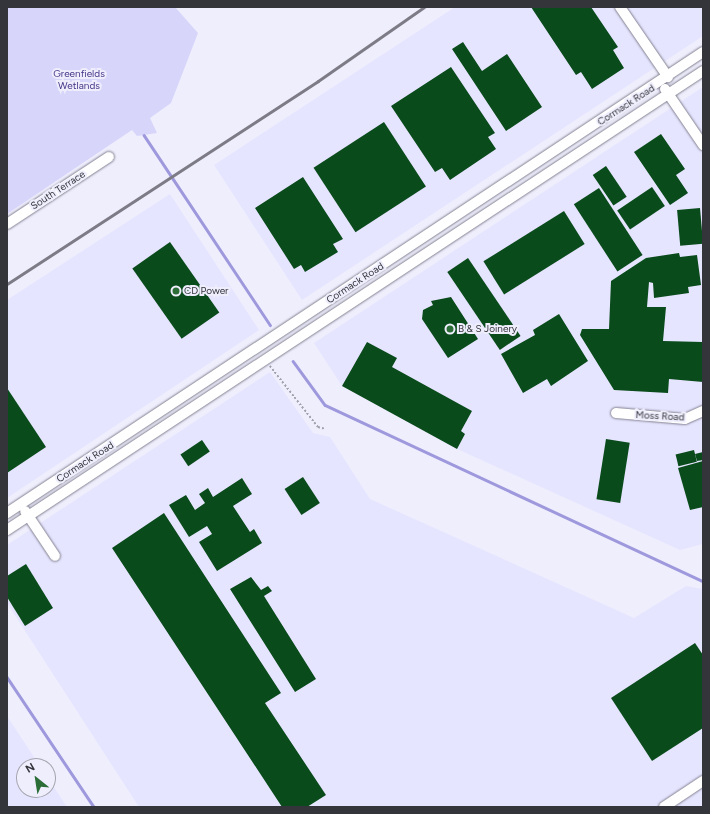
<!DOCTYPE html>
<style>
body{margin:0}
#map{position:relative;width:710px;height:814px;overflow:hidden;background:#efeefd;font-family:Figtree,sans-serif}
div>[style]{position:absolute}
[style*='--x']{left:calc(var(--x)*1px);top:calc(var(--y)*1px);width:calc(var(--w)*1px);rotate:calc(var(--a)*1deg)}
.built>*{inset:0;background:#e6e5ff}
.green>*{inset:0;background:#d7d5fa}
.stream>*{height:2.5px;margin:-1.25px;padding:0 1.25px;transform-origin:1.25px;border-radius:1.25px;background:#9e98dd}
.building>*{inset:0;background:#0a4b1b;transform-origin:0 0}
.path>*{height:1.5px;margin-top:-0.75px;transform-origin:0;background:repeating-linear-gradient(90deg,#a3a3ae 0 2px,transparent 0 4px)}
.roads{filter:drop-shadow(0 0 1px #828191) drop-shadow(0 0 1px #828191)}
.minor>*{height:10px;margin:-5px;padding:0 5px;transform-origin:5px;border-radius:5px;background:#fff}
.rail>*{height:2.5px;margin:-1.25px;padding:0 1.25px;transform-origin:1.25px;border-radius:1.25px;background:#7d7c86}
.dots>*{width:11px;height:11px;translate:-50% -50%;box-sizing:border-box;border:2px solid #efeefd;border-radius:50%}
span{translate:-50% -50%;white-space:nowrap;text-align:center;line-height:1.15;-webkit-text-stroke:4px #efeefd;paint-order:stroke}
.park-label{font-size:10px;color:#463788}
.street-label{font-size:10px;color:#34343b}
.poi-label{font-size:10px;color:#34343b}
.left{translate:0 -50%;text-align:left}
.frame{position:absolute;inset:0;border:8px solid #34343b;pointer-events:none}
.north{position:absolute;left:16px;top:758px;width:40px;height:40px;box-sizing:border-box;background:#efeefd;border:1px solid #a4a4af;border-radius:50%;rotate:330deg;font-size:11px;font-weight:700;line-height:16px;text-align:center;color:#34343b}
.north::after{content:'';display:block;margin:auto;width:14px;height:18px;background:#2b6d37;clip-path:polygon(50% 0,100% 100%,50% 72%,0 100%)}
</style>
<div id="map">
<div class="built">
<i style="clip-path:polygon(455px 7px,703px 7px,703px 36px,302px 300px,214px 165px)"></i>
<i style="clip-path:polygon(703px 87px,703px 544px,680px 550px,457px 449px,342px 386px,314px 343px)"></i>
<i style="clip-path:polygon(170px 194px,259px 330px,7px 498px,7px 300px)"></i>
<i style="clip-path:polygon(270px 372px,313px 433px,330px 437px,370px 499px,634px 618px,686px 586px,703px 589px,703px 807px,139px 807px,7px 603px,7px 545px)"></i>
<i style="clip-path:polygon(7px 716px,40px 766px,24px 766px,24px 790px,48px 790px,48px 778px,67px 807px,7px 807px)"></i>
</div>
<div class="green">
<i style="clip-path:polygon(7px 7px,175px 7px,198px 33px,171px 103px,150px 118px,157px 133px,137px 136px,132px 130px,7px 214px)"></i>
</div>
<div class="stream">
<i style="--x:144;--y:135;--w:228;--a:56.4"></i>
<i style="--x:293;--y:361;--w:54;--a:54"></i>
<i style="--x:325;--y:405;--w:417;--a:25"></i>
<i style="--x:7;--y:677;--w:156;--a:56.2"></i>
</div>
<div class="building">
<i style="clip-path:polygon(531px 7px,591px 7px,618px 47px,613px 50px,624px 68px,592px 89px,581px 72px,576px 75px)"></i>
<i style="clip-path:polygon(463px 42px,482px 71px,507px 54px,542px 107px,506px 131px,452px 49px)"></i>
<i style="clip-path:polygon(451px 67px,495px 133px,488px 137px,496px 149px,450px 180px,442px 168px,435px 172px,391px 106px)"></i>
<i style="left:384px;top:122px;width:77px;height:84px;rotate:57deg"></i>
<i style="clip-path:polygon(661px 134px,685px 169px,676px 175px,688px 193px,670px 205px,634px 152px)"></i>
<i style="left:606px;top:166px;width:37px;height:16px;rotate:56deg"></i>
<i style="clip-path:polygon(303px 177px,343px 239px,333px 244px,338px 252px,305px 272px,301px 265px,294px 269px,255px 208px)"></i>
<i style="left:652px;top:187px;width:23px;height:42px;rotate:56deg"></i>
<i style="left:599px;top:188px;width:80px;height:30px;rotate:57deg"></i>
<i style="left:700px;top:208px;width:36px;height:23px;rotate:85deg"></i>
<i style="left:564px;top:211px;width:39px;height:95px;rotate:58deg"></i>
<i style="left:170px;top:242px;width:86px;height:46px;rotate:55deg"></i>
<i style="clip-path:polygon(679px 253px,680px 257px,697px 255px,701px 285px,688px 287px,689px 293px,654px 298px,653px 283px,649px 282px,647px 307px,666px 307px,663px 341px,703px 342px,703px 382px,669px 379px,668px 393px,614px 390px,580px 335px,582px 329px,609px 329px,611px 281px,646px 258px)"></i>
<i style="left:468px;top:258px;width:94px;height:25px;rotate:56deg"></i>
<i style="clip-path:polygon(451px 297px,478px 339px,448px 358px,422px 319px,423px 310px,433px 305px,431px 301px)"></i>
<i style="clip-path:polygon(559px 314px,588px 361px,551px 386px,547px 379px,523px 393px,501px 354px,535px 335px,533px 330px)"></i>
<i style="clip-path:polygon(367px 342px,397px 358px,392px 367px,472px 411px,461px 431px,465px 434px,457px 449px,342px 386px)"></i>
<i style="clip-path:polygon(7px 388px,46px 447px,7px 473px)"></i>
<i style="left:606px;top:439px;width:24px;height:61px;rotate:9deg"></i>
<i style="left:202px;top:440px;width:14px;height:26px;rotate:56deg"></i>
<i style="left:694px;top:450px;width:12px;height:19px;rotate:76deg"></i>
<i style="clip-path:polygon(703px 452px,703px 460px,697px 461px,695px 454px)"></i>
<i style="clip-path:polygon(703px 461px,703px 507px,690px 510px,678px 468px)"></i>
<i style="left:303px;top:477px;width:31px;height:22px;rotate:57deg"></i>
<i style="clip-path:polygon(242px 478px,252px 494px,233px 506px,250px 532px,254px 529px,262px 543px,217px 571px,199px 542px,212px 534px,207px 526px,189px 537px,169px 505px,186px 495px,195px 510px,205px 503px,199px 494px,208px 488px,213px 497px)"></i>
<i style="clip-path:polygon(164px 513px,281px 693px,265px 703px,326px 795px,307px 807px,282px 807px,112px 548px)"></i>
<i style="clip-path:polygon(26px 564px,53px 608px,25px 626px,7px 597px,7px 576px)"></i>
<i style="clip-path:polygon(251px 577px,261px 590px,268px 586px,272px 591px,264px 596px,316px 679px,295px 692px,230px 589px)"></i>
<i style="clip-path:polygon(695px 643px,703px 655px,703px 728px,652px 761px,611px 698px)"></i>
</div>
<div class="path">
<i style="--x:270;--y:366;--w:78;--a:51.8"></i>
<i style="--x:318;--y:427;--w:8;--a:14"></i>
</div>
<div class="roads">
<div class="minor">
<i style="--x:620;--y:7;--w:85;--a:55.6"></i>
<i style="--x:665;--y:89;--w:68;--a:55.8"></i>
<i style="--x:7;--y:224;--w:122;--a:-33.3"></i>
<i style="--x:616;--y:413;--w:69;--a:5"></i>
<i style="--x:685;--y:419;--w:20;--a:-24"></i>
<i style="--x:25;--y:511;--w:54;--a:56.3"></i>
<i style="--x:7;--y:513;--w:835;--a:-33.52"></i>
<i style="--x:7;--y:530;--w:834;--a:-33.4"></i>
<i style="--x:664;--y:807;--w:47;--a:-33.7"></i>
</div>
</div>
<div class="rail">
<i style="--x:7;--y:284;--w:371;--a:-33.1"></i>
<i style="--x:318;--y:81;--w:129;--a:-34.9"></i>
</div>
<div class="dots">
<i style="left:176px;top:291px;background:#2b6d37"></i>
<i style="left:450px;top:329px;background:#2b6d37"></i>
</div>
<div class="park-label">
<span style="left:79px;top:79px">Greenfields<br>Wetlands</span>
</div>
<div class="street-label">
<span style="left:626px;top:105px;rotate:-33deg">Cormack Road</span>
<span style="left:58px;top:190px;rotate:-33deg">South Terrace</span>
<span style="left:355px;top:283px;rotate:-33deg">Cormack Road</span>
<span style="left:660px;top:416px;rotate:3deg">Moss Road</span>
<span style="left:85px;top:462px;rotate:-33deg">Cormack Road</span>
</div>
<div class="poi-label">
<span class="left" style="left:184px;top:291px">CD Power</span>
<span class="left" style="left:458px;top:329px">B &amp; S Joinery</span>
</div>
<div class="frame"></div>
<div class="north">N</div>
</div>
